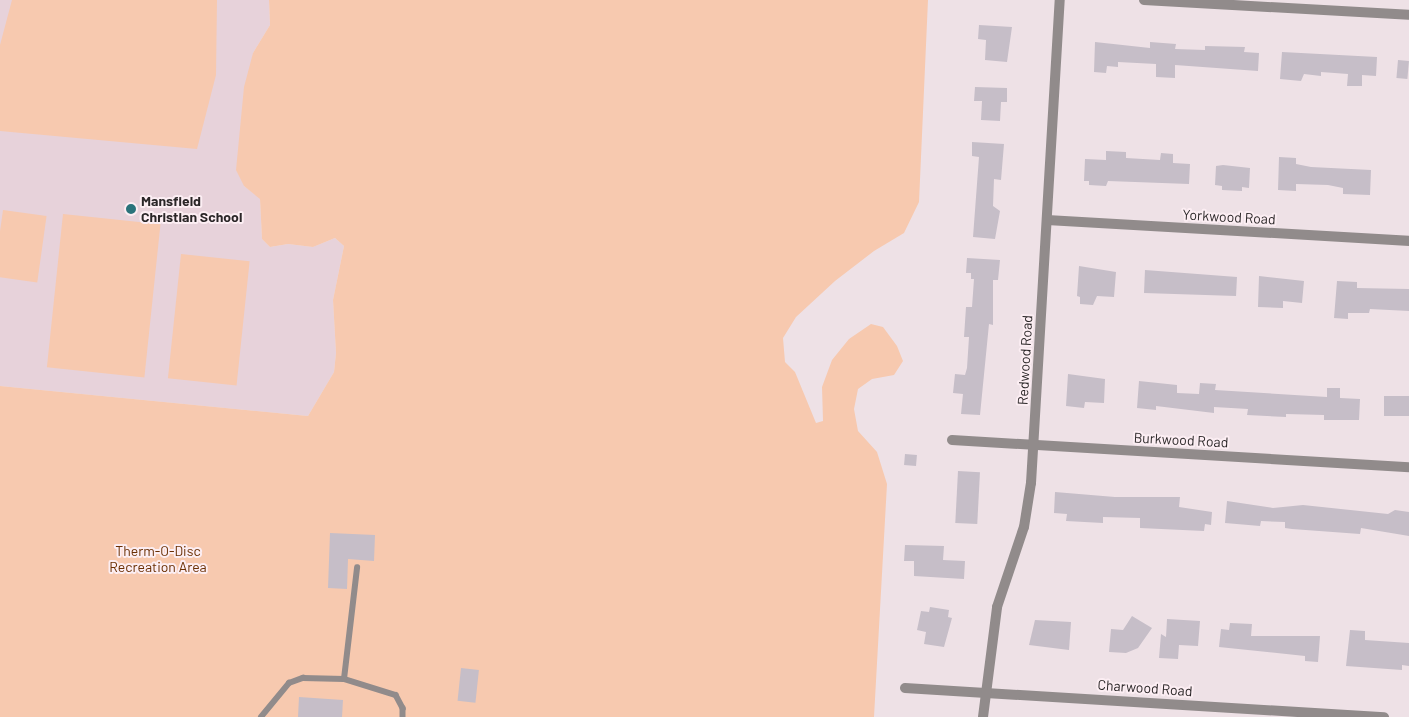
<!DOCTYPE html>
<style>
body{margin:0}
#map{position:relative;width:1409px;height:717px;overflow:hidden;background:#eee1e6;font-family:Barlow,sans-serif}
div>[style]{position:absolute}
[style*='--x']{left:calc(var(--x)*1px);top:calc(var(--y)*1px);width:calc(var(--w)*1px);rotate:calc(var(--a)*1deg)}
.built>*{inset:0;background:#e7d2da}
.green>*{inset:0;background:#f7c9af;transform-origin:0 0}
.building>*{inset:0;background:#c6bec8;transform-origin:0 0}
.service>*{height:5.5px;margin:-2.75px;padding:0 2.75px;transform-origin:2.75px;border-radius:2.75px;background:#918b8b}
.minor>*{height:10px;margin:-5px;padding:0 5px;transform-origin:5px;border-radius:5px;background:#918b8b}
.dots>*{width:14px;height:14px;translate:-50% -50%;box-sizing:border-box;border:2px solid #fceef3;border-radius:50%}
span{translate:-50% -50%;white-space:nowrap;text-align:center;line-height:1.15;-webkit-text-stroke:4px #fceef3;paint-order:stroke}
.poi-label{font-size:14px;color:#2a2627;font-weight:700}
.left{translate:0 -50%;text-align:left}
.street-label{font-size:14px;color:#2a2627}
.park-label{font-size:14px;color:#6a2f03}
</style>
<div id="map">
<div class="built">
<i style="clip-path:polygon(0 0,269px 0,270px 25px,253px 53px,244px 186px,260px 198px,262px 239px,270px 247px,288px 244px,313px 247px,335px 238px,344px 246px,333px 300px,336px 353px,334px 372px,308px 416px,0 386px)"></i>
</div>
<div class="green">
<i style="clip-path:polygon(12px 0,217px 0,216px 75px,197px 149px,0 131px,0 45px)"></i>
<i style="clip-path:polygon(269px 0,928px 0,919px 202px,904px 233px,874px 251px,835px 281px,796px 317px,783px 338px,785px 362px,795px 372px,816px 423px,823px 421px,822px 387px,832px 360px,849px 339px,871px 324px,883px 327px,897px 346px,903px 361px,894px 375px,872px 379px,858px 389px,854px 409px,858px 431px,877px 452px,887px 484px,874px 717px,0 717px,0 386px,308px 416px,334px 372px,336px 353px,333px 300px,344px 246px,335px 238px,313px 247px,288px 244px,270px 247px,262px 239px,260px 199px,244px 186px,236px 170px,244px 87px,253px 53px,270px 25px)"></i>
<i style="left:3px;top:210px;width:44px;height:67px;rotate:8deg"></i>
<i style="left:63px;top:214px;width:98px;height:154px;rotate:6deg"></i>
<i style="left:181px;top:254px;width:69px;height:125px;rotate:6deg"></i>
</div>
<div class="building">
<i style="clip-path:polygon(979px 25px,1012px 27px,1007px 62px,985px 60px,986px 40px,978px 39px)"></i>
<i style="clip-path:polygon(1095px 42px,1150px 48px,1150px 42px,1176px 44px,1175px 49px,1205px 50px,1205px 46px,1245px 47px,1244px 52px,1259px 53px,1258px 71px,1175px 65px,1175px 78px,1156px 77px,1156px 64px,1118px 62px,1118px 67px,1107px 66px,1106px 73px,1094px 72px)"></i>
<i style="clip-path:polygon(1282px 52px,1377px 57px,1376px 76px,1362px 75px,1362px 86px,1347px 86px,1348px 74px,1321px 72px,1321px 76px,1304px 74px,1301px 81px,1280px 79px)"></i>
<i style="left:1398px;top:60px;width:11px;height:18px;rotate:5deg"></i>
<i style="clip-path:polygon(975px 87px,1007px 88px,1007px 102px,1001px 102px,1000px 121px,981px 120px,982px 101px,974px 101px)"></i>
<i style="clip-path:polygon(972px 142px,1004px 144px,1001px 180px,994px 179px,993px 206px,1000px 211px,995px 239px,973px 237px,979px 157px,972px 156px)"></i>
<i style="clip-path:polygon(1106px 151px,1126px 152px,1126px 158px,1160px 160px,1161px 153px,1173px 154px,1173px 163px,1190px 164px,1189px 184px,1108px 181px,1106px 186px,1089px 185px,1089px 181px,1084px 181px,1085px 159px,1106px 160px)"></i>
<i style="clip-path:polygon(1279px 157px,1296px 158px,1296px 164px,1311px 167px,1371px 170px,1370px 195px,1343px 194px,1343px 188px,1328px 185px,1296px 184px,1296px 191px,1278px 190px)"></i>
<i style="clip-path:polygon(1223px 165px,1250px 168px,1249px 188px,1242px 187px,1242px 191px,1222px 190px,1222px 186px,1215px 185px,1216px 166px)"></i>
<i style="clip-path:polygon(967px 258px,1000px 260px,998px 280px,993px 280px,993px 325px,989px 324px,980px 415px,961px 414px,963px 394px,953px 393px,955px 374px,965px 375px,967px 368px,969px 337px,964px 337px,966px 307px,972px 307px,974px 279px,971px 279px,971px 273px,966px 273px)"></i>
<i style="clip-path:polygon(1079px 266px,1116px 272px,1114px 297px,1097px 296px,1093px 305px,1080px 304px,1080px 297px,1077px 296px)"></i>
<i style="clip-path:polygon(1145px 270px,1237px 277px,1236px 296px,1144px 293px)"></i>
<i style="clip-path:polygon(1259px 276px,1304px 281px,1302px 303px,1283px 301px,1283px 308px,1258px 307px)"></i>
<i style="clip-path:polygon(1337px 281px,1357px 282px,1357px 288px,1409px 289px,1409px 311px,1370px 309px,1369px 313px,1348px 313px,1348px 319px,1334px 318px)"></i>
<i style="clip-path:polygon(1068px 374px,1105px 379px,1104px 403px,1085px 402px,1084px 408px,1066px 406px)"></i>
<i style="clip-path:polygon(1139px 381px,1177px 385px,1177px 393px,1199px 394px,1200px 383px,1216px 384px,1215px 390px,1327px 397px,1327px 388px,1340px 388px,1340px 398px,1360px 399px,1359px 420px,1324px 420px,1324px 415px,1286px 414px,1286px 417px,1247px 415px,1248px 409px,1214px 407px,1214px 413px,1156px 406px,1156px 410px,1137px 408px)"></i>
<i style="left:1384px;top:396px;width:25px;height:20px"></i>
<i style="left:905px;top:454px;width:12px;height:11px;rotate:5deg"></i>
<i style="left:958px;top:471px;width:22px;height:52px;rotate:3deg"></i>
<i style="clip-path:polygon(1055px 492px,1115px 497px,1180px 497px,1179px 507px,1212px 512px,1211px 525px,1205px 524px,1204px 531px,1140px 528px,1140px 518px,1103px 517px,1103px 523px,1066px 521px,1067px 514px,1054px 513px)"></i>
<i style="clip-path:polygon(1227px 501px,1273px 508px,1303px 505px,1388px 514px,1395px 510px,1409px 512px,1409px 536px,1361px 528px,1360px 534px,1292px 529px,1285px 528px,1285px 522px,1261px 521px,1260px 526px,1225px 523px)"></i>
<i style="clip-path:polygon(330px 533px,375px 535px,374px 561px,348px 559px,347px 589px,328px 588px)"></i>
<i style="clip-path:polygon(905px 545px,944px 546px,943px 560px,965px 561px,964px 579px,914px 576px,914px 561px,904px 561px)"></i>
<i style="clip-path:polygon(930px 607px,949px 610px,948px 617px,952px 618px,944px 647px,924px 644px,926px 632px,917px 630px,921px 611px,929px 612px)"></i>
<i style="clip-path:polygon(1132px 616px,1152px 628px,1138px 648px,1126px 653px,1109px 652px,1111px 629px,1123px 630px)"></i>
<i style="clip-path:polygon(1167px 619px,1200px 621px,1198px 646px,1179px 645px,1178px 659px,1159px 658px,1161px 634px,1166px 637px)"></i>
<i style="clip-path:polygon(1035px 620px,1071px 622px,1069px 650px,1029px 645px)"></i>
<i style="clip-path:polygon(1230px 623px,1252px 624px,1251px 636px,1320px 636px,1318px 662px,1305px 661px,1305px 656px,1219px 647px,1221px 629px,1229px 630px)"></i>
<i style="clip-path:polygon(1350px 630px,1365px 631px,1365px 640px,1409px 643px,1409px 666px,1402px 665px,1402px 670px,1346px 666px)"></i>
<i style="left:461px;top:668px;width:18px;height:33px;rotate:6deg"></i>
<i style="clip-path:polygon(299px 697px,343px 700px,342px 717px,298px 717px)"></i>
</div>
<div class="service">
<i style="--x:344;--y:679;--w:54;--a:17.1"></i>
<i style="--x:396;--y:695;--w:15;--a:62"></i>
<i style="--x:403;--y:708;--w:9;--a:90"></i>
<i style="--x:261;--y:717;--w:44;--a:-50.5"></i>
<i style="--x:289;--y:683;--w:15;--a:-20"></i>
<i style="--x:303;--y:678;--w:41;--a:1.4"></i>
<i style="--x:344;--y:679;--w:112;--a:-83.3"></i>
</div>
<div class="minor">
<i style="--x:1144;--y:0;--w:265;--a:3.2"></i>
<i style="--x:1047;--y:220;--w:363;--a:3.3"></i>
<i style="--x:952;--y:440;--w:458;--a:3.4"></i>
<i style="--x:905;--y:688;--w:480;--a:3.5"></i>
<i style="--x:983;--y:717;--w:111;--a:-82.7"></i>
<i style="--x:997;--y:607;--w:84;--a:-71.4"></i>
<i style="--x:1024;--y:527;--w:45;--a:-81"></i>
<i style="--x:1031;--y:483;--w:484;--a:-86.6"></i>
</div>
<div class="dots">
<i style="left:131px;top:209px;background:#2a737b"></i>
</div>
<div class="poi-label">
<span class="left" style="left:141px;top:209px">Mansfield<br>Christian School</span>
</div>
<div class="street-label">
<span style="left:1229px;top:217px;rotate:3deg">Yorkwood Road</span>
<span style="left:1025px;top:360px;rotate:-87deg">Redwood Road</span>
<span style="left:1181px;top:440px;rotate:3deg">Burkwood Road</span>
<span style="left:1145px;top:688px;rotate:4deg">Charwood Road</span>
</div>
<div class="park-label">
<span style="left:158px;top:559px">Therm-O-Disc<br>Recreation Area</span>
</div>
</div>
